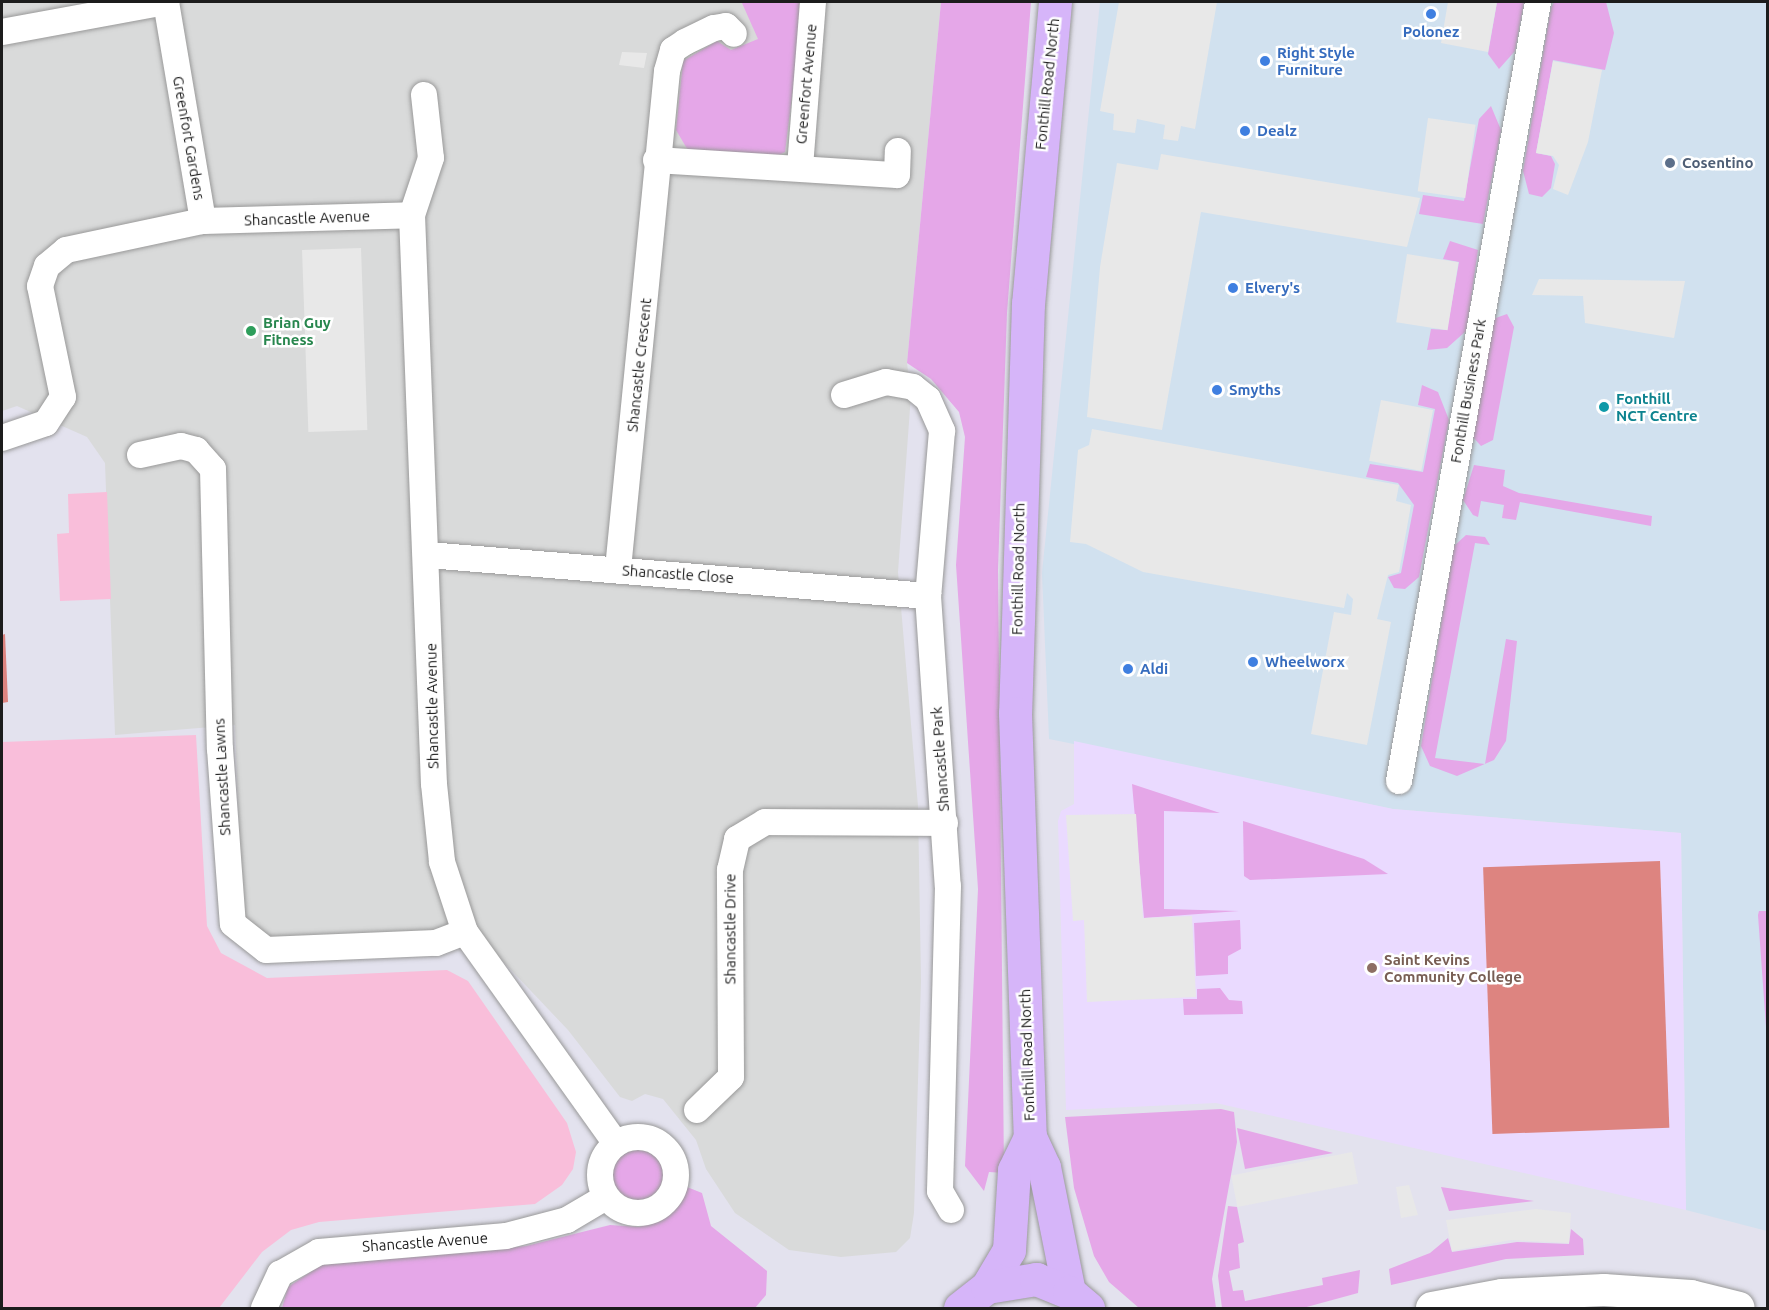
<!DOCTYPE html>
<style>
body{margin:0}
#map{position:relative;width:1769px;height:1310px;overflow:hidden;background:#e3e2ee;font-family:Ubuntu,sans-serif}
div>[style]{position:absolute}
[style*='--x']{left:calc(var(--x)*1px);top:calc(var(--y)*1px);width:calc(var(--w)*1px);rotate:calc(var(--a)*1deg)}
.residential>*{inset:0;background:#d9dada}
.commercial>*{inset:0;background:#d1e1ef}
.education>*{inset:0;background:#eadaff}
.grass>*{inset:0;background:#e5a7e8}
.round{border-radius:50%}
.park>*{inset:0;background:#f9beda}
.pitch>*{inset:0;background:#dd8480;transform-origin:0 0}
.parking>*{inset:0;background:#e8e8e8;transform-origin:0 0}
.roads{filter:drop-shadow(0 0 2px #999) drop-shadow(0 0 2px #999)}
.minor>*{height:26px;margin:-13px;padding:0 13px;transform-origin:13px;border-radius:13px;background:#fff}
.minor>.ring{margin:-13px;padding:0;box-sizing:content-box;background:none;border:26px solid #fff;border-radius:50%}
.tertiary>*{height:32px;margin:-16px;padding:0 16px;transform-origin:16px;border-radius:16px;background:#fff}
.secondary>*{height:33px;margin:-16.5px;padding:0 16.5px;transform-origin:16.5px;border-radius:16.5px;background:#d6b5f9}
.dots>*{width:16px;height:16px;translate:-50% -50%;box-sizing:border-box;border:3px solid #fff;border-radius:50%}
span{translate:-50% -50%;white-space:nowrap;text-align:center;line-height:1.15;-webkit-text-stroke:5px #fff;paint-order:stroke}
.shop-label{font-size:15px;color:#366cbe;font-weight:700}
.left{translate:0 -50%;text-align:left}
.street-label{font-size:15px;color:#1c1c1c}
.service-label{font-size:15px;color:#4e5e75;font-weight:700}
.leisure-label{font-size:15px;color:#27864d;font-weight:700}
.culture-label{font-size:15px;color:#0d838f;font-weight:700}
.education-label{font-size:15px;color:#785e54;font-weight:700}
.frame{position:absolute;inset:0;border:3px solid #1c1c1c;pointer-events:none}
</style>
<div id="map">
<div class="residential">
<i style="clip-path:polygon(2px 2px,941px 2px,907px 363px,911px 395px,898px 572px,918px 806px,921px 981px,914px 1213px,910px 1238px,896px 1252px,841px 1257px,789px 1250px,735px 1213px,706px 1169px,696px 1140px,663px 1099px,645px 1094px,632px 1101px,620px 1097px,568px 1030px,475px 932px,370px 939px,269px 937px,250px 929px,242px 911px,235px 725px,115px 735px,105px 463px,87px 437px,17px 406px,2px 411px)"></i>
</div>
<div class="commercial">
<i style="clip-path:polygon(1100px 2px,1767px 2px,1767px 1231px,1686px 1210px,1681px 833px,1393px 809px,1049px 739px,1042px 573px)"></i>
</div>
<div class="education">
<i style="clip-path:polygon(1074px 741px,1393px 809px,1681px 833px,1686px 1210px,1216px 1103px,1066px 1110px,1058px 821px,1061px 811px,1074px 804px)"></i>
</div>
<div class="grass">
<i style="clip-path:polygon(804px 2px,785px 152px,773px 158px,689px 152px,676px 130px,683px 61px,717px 41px,731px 50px,758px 39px,742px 3px)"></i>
<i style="clip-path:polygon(941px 2px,1031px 2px,1007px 313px,998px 570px,1004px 1173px,989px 1172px,984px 1191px,965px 1166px,978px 889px,956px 565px,965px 437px,959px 412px,931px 379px,907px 363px)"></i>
<i style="clip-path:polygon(1497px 2px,1524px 2px,1515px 51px,1499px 69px,1488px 54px)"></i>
<i style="clip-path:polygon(1606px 2px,1614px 33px,1605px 70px,1553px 60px,1536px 153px,1551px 156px,1555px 164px,1551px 188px,1542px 197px,1529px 194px,1523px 171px,1551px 8px,1554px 2px)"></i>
<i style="clip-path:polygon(1491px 106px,1501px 130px,1483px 224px,1419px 214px,1423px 195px,1464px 201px,1479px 119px)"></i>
<i style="clip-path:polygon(1450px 241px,1478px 250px,1468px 320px,1466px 331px,1447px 348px,1427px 350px,1431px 329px,1447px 330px,1459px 262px,1443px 259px)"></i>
<i style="clip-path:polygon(1507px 314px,1514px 327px,1493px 440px,1481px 446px,1472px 436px,1493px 319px)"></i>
<i style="clip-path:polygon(1422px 385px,1438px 392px,1449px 420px,1419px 577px,1405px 589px,1394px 588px,1388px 577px,1401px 573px,1414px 505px,1398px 483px,1366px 477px,1370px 464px,1423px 472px,1435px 409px,1418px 405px)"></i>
<i style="clip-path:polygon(1474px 465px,1505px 470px,1503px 486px,1519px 493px,1652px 516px,1651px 526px,1520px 502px,1516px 520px,1502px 518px,1504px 505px,1481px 501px,1478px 517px,1473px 515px,1463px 500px)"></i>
<i style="clip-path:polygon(1466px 535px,1485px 537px,1490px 545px,1475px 543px,1435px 758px,1485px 764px,1506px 639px,1517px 641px,1506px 741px,1494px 760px,1457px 776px,1430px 766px,1421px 746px,1454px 546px)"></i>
<i style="clip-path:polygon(1132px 784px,1220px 813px,1164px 811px,1164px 909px,1239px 911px,1144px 918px)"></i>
<i style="clip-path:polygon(1243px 821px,1364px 859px,1388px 874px,1250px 880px,1244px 876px)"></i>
<i style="clip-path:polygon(1759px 911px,1767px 911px,1766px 1027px,1758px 915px)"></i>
<i style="clip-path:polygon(1240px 920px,1241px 949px,1228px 956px,1228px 974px,1196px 976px,1194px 923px)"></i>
<i style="clip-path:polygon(1220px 988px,1229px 1000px,1242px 1001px,1243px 1014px,1184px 1015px,1183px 999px,1197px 999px,1197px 989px)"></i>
<i style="clip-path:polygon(1221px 1109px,1234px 1112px,1237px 1142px,1212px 1279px,1216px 1308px,1139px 1308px,1109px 1282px,1094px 1256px,1074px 1188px,1065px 1117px)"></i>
<i style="clip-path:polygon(1237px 1128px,1333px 1153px,1245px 1169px)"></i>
<i class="round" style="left:613px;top:1150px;width:50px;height:50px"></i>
<i style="clip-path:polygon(687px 1187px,702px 1193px,711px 1226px,767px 1271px,766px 1295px,755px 1308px,282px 1308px,288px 1287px,321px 1265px,526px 1246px,610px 1225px,640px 1227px,677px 1207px)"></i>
<i style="clip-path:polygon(1441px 1187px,1534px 1201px,1449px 1211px)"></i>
<i style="clip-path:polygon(1228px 1206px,1237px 1207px,1244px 1242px,1238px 1244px,1240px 1268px,1229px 1271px,1233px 1291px,1243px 1290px,1245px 1301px,1323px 1285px,1322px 1278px,1360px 1270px,1358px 1293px,1303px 1308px,1222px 1308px,1218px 1276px)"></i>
<i style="clip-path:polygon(1571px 1229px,1583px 1239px,1584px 1255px,1506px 1259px,1391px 1285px,1389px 1269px,1430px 1253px,1448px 1238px,1452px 1252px,1517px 1242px,1569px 1244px)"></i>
</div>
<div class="park">
<i style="clip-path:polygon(107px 492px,111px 599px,60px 601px,57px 534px,69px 533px,68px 494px)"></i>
<i style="clip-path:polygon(196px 735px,207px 926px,221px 953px,267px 978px,447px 970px,468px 981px,567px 1123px,576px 1152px,573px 1169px,562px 1185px,535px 1204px,319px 1222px,291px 1230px,262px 1252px,219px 1308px,2px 1308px,2px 742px)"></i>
</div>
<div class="pitch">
<i style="clip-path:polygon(5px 634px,8px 702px,2px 703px,2px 635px)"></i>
<i style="left:1660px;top:861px;width:267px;height:177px;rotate:88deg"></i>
</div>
<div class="parking">
<i style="clip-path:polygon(1119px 2px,1217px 2px,1195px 129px,1181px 126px,1178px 141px,1163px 139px,1165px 125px,1137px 119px,1135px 133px,1113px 130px,1114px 114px,1100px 111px)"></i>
<i style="clip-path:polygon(1448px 2px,1497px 2px,1488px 52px,1441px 43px)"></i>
<i style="clip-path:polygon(622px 52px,647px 53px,644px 68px,619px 65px)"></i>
<i style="clip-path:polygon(1553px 61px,1602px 70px,1588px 142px,1568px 195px,1553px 189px,1559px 165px,1553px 156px,1536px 153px)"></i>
<i style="left:1428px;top:118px;width:48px;height:74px;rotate:8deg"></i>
<i style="clip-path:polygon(1161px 154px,1420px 198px,1407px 247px,1201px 212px,1162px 430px,1087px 417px,1100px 267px,1117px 163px,1158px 170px)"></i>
<i style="left:361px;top:248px;width:182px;height:59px;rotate:88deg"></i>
<i style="left:1407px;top:254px;width:52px;height:69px;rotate:9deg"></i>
<i style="clip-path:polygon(1539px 279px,1685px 281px,1674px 338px,1585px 323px,1583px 296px,1532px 295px)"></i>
<i style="left:1381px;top:400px;width:53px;height:62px;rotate:11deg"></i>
<i style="clip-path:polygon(1092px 429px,1399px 485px,1396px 501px,1411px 505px,1399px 572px,1388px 575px,1377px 619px,1391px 622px,1367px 745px,1311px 734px,1334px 612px,1351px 615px,1353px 599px,1347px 593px,1344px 608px,1143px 572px,1086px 544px,1070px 542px,1078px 450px,1089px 445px)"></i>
<i style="clip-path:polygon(1136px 814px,1143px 918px,1192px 916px,1196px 997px,1087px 1002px,1084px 920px,1073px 921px,1066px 815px)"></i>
<i style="left:1352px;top:1152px;width:32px;height:123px;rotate:79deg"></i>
<i style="clip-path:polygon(1409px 1185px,1418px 1215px,1401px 1218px,1396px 1187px)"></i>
<i style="clip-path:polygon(1536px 1209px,1571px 1213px,1569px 1243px,1511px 1240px,1452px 1251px,1446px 1220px)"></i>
</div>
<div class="roads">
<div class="minor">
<i style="--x:166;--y:2;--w:222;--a:80.4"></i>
<i style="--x:2;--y:32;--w:167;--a:-10.4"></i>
<i style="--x:424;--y:95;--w:63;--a:83.7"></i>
<i style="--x:431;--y:158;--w:60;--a:108.4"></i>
<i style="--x:412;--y:215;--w:569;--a:87.79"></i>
<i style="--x:434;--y:784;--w:78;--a:84.1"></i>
<i style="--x:442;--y:862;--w:74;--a:71.8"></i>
<i style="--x:465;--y:932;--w:260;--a:54.5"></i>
<i style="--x:656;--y:160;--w:241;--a:3.6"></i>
<i style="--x:897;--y:175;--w:24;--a:-88"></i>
<i style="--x:800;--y:167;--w:166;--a:-85.5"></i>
<i style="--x:844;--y:395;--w:44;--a:-17.2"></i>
<i style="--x:886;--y:382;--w:27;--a:10"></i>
<i style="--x:913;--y:387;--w:19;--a:39"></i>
<i style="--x:928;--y:399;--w:35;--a:66"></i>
<i style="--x:942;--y:431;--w:166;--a:94.8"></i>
<i style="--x:928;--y:596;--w:291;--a:86.1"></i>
<i style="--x:948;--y:886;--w:305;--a:91.5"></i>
<i style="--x:940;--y:1191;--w:22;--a:60"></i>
<i style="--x:2;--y:438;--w:46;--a:-18.8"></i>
<i style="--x:46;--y:423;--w:31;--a:-57"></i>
<i style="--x:63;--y:397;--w:113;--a:-101.7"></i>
<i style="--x:40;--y:286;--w:21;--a:-71"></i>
<i style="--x:47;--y:266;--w:25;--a:-40"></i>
<i style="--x:66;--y:250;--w:140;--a:-12"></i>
<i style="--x:203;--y:221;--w:209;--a:-1.6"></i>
<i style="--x:140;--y:455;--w:42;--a:-12.4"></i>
<i style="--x:181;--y:446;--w:16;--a:15"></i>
<i style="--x:196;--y:450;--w:25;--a:48"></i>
<i style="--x:213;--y:469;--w:280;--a:88.6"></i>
<i style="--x:220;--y:749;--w:175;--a:85.8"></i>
<i style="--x:233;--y:924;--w:42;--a:38.2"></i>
<i style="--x:266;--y:950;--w:170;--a:-2.4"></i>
<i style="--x:436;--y:943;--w:31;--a:-21"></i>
<i style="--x:428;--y:555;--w:502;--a:4.69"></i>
<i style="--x:618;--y:569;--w:500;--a:-84.38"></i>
<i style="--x:667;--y:71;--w:22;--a:-74"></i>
<i style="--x:673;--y:50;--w:14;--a:-34"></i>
<i style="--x:685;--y:42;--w:32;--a:-26"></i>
<i style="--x:714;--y:28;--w:12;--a:-9"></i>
<i style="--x:726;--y:26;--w:11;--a:45"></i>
<i style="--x:1399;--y:781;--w:791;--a:-79.88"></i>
<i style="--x:697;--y:1110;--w:47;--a:-44.1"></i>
<i style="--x:731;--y:1077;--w:207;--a:-90.3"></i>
<i style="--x:730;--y:870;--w:32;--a:-77"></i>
<i style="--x:737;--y:839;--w:33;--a:-31"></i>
<i style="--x:765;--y:822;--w:180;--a:0.3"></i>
<i class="ring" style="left:600px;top:1137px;width:50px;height:50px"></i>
<i style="--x:264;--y:1308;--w:38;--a:-65"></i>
<i style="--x:280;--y:1274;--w:45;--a:-29.4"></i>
<i style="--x:319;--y:1252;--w:188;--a:-4.9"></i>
<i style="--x:506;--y:1236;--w:63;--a:-14.7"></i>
<i style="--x:567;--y:1220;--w:45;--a:-30.5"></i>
</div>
<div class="tertiary">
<i style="--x:1432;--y:1308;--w:71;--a:-10.5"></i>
<i style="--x:1502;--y:1295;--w:102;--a:-2.8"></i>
<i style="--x:1604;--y:1290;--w:87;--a:3.9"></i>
<i style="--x:1691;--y:1296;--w:49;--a:14"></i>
</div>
<div class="secondary">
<i style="--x:1055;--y:2;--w:302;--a:95.1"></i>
<i style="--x:1028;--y:303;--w:410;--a:91.8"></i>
<i style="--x:1015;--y:713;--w:424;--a:88"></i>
<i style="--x:1030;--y:1137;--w:33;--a:65"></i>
<i style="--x:1044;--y:1167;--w:127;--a:78.7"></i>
<i style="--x:987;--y:1287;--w:43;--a:-59.3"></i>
<i style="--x:1009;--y:1250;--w:80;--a:-86.4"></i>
<i style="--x:1014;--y:1170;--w:37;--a:-64"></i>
<i style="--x:960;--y:1308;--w:34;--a:-38"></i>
<i style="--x:987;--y:1287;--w:50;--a:-9.3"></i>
<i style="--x:1036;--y:1279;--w:35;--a:22"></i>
<i style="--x:1069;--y:1292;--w:25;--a:40"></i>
</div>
</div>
<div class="dots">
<i style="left:1431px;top:14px;background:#3f7fe0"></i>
<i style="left:1265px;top:61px;background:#3f7fe0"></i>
<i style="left:1245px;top:131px;background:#3f7fe0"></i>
<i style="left:1670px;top:163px;background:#5c6f8a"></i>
<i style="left:1233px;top:288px;background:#3f7fe0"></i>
<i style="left:251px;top:331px;background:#2e9e5b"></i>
<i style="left:1217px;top:390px;background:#3f7fe0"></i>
<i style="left:1604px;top:407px;background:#0f9aa8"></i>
<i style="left:1253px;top:662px;background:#3f7fe0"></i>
<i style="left:1128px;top:669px;background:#3f7fe0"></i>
<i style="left:1372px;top:968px;background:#8d6e63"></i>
</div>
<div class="shop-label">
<span style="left:1431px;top:32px">Polonez</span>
<span class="left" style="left:1277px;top:61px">Right Style<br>Furniture</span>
<span class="left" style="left:1257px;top:131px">Dealz</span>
<span class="left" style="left:1245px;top:288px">Elvery's</span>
<span class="left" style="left:1229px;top:390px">Smyths</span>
<span class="left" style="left:1265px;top:662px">Wheelworx</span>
<span class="left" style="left:1140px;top:669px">Aldi</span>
</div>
<div class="street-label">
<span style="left:806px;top:84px;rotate:-85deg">Greenfort Avenue</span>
<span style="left:1047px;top:84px;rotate:-84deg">Fonthill Road North</span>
<span style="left:189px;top:138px;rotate:80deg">Greenfort Gardens</span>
<span style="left:307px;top:218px;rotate:-2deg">Shancastle Avenue</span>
<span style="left:639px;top:365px;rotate:-84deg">Shancastle Crescent</span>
<span style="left:1468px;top:391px;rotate:-80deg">Fonthill Business Park</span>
<span style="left:1018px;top:569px;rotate:-89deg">Fonthill Road North</span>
<span style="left:678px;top:574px;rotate:4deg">Shancastle Close</span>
<span style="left:432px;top:706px;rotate:-91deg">Shancastle Avenue</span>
<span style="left:940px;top:759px;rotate:-94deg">Shancastle Park</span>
<span style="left:222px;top:777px;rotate:-93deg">Shancastle Lawns</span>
<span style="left:730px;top:929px;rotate:-90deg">Shancastle Drive</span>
<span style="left:1027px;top:1055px;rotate:-92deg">Fonthill Road North</span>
<span style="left:425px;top:1242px;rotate:-4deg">Shancastle Avenue</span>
</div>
<div class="service-label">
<span class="left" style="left:1682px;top:163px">Cosentino</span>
</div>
<div class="leisure-label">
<span class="left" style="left:263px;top:331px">Brian Guy<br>Fitness</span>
</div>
<div class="culture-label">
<span class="left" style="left:1616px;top:407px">Fonthill<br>NCT Centre</span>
</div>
<div class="education-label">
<span class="left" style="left:1384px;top:968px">Saint Kevins<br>Community College</span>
</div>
<div class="frame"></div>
</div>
